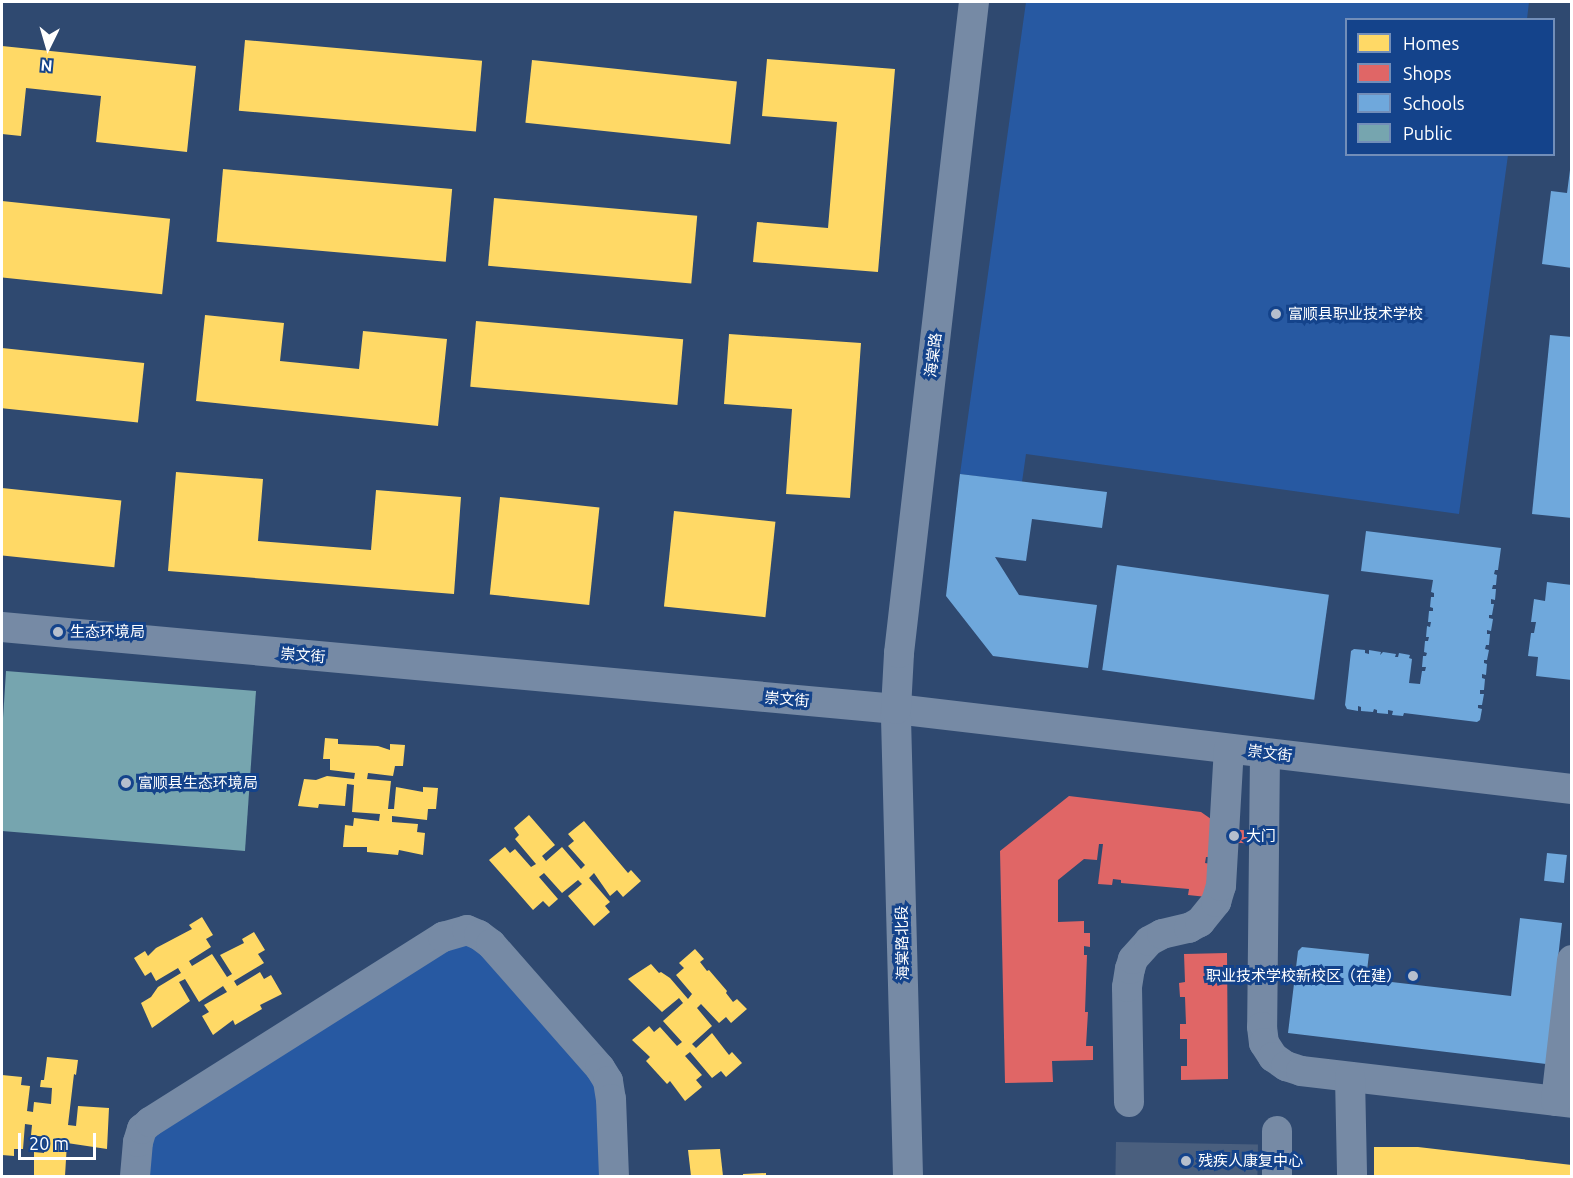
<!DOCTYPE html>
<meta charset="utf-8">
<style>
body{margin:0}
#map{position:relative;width:1573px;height:1178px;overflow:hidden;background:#2f4970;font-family:Ubuntu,"Noto Sans SC",sans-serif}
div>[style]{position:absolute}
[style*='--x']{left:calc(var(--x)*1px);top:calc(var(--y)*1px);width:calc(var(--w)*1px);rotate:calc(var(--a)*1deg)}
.green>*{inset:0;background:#2759a2}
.homes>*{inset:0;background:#ffd966;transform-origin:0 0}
.shops>*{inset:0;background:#e06666}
.schools>*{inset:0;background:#6fa8dc;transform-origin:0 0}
.public>*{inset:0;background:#76a5af}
.building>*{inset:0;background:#4a5f7e;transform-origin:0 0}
.minor>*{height:30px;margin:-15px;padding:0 15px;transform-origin:15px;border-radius:15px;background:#768aa5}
.dots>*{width:16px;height:16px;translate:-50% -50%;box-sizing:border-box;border:3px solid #14438b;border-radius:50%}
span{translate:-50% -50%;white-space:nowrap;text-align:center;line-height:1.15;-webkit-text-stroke:6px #14438b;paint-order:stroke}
.poi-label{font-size:15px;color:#fff}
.left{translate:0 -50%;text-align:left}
.right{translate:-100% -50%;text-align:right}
.street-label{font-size:15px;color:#fff}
.frame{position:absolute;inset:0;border:3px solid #fff;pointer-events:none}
.legend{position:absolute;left:1345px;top:18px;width:210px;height:138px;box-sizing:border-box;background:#14438b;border:2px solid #728eb9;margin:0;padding:8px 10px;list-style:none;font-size:18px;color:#fff}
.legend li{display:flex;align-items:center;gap:12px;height:30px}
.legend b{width:30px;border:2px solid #728eb9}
.north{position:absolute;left:18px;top:18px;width:60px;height:60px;-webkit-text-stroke:4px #14438b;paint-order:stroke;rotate:185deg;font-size:16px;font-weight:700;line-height:24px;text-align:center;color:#fff}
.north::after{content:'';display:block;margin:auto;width:21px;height:27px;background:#fff;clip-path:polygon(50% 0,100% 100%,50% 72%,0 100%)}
.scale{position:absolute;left:18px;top:1133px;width:78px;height:27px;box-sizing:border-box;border:3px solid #fff;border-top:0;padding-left:8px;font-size:18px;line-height:21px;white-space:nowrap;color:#fff;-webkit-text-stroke:4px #14438b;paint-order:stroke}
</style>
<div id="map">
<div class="green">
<i style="clip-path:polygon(1026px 2px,1529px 2px,1527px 19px,1346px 20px,1346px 154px,1508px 155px,1459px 514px,1026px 454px,1022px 482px,960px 474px)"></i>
<i style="clip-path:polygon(456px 942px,476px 943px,599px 1084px,605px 1176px,143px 1176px,149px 1137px)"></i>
</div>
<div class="homes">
<i style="left:245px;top:40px;width:238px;height:71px;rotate:5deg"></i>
<i style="clip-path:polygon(2px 46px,196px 66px,187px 152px,96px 142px,101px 96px,26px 88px,21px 136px,2px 134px)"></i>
<i style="clip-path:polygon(767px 59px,895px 69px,878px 272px,753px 262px,757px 222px,828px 228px,837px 122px,762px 116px)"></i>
<i style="left:532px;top:60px;width:206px;height:63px;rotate:6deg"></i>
<i style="left:223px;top:169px;width:230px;height:73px;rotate:5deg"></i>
<i style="left:494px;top:198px;width:204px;height:68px;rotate:5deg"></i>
<i style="left:2px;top:201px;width:169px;height:76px;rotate:6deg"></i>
<i style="clip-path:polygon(205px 315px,284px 323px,280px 361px,359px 369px,363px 331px,447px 339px,438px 426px,196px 401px)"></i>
<i style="left:476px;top:321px;width:208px;height:66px;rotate:5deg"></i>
<i style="clip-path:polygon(729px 334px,861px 343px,850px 498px,786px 494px,792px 409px,724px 404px)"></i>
<i style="left:2px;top:348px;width:143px;height:60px;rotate:6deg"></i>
<i style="clip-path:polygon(176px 472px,263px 479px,258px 541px,371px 550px,376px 490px,461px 497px,454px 594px,168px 571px)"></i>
<i style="left:2px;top:488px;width:120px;height:67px;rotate:6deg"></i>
<i style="left:500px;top:497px;width:100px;height:98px;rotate:6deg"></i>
<i style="left:674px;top:511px;width:102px;height:96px;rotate:6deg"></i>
<i style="clip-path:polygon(325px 738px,338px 739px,338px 744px,378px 746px,390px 750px,390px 744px,405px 745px,403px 766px,395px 766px,393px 776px,368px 773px,367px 779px,391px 781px,388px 809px,394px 809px,396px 787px,423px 792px,423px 787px,438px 788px,436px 809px,428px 809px,427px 820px,392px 816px,392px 822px,418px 824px,417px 832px,425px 833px,423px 855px,399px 850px,398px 855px,367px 852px,367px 847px,343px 847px,345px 825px,353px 826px,354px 818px,379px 821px,380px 814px,352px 812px,354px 785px,347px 784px,345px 806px,319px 804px,318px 808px,298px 806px,304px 779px,316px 780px,327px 776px,354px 779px,355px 773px,330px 770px,330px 759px,323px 759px)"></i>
<i style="clip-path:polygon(529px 815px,555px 845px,542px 856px,546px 861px,562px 847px,581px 869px,585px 865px,568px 846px,574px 841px,568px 834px,584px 821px,628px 873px,631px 870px,641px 881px,623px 897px,617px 890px,610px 896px,594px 873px,589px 878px,610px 902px,605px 906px,610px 912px,594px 926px,568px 896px,582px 884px,578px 880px,562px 893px,544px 873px,539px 877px,558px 899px,549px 907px,543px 901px,533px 910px,489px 860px,505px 847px,510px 853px,515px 849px,531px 867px,536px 864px,515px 839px,519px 835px,514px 828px)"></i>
<i style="clip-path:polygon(202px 917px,213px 935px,206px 939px,211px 947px,189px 961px,192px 966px,212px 954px,227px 977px,232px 974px,220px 955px,244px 943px,242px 939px,254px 932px,265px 950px,258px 954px,264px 963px,234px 981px,237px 986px,260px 972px,264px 979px,271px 975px,282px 994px,260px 1005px,262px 1009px,235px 1025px,233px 1020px,213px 1035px,202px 1016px,209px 1012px,204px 1005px,227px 992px,223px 986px,199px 1002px,185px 979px,179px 982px,190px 1001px,152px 1028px,141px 1003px,151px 997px,158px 987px,181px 973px,178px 968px,156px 981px,151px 972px,145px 976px,134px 958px,145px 951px,148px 956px,156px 948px,192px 929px,189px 925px)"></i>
<i style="clip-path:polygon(695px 949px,704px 959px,700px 962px,707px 971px,709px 970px,727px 991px,726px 993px,733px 1002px,737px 999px,747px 1009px,731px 1023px,726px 1017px,719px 1023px,701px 1004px,697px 1008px,712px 1026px,692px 1044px,696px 1048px,712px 1033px,729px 1055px,732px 1052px,742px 1063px,726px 1077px,721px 1071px,712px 1078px,690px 1052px,685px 1056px,702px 1075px,696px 1080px,702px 1087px,685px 1101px,670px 1081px,667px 1084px,646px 1061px,650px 1057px,632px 1040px,649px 1026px,654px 1032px,660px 1027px,677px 1046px,682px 1042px,663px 1021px,683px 1003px,679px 998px,662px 1012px,628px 979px,651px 964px,659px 973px,661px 972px,670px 978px,688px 999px,692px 994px,676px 975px,684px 968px,679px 963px)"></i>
<i style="clip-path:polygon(47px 1057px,78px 1060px,76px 1075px,74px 1074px,68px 1125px,76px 1126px,78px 1106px,109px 1108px,107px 1149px,67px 1143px,65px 1176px,34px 1176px,34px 1152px,44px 1153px,46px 1137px,31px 1135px,32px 1125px,25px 1124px,23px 1149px,14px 1149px,14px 1156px,2px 1155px,2px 1075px,22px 1077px,21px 1085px,30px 1086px,27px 1111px,33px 1112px,34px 1102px,51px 1104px,52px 1088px,40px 1087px,41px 1080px,44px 1080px)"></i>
<i style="clip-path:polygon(1374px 1147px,1418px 1147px,1572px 1165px,1572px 1176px,1374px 1176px)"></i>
<i style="clip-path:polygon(720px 1149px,723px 1176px,691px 1176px,688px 1150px)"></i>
<i style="clip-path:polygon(766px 1173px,766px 1176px,743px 1176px,743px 1174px)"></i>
</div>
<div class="shops">
<i style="clip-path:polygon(1069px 796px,1201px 812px,1211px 819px,1212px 828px,1256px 831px,1256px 844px,1211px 841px,1209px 857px,1206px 857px,1205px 863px,1211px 864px,1207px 897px,1188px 895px,1189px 889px,1121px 883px,1121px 880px,1113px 879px,1112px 885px,1098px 884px,1103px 844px,1099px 844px,1097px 860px,1084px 859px,1058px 880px,1058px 922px,1084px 921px,1084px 933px,1090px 933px,1090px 947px,1084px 946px,1084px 955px,1087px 955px,1085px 1012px,1088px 1012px,1086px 1046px,1093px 1046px,1093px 1060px,1052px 1061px,1053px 1082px,1005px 1083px,1000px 851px)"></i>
<i style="clip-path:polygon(1227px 953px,1228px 1079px,1181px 1080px,1181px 1066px,1187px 1066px,1187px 1039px,1180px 1039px,1180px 1024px,1186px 1024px,1185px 997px,1180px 997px,1179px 983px,1185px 982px,1184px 954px)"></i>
</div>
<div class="schools">
<i style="clip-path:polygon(1570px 170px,1572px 268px,1542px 264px,1551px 191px,1567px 193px)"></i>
<i style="clip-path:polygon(1550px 335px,1572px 337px,1572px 518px,1532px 514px)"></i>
<i style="clip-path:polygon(960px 474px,1107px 492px,1102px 528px,1032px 519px,1026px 561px,995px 557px,1019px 595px,1097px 605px,1088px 668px,993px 656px,946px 596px)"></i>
<i style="clip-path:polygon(1366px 531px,1501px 548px,1498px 570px,1495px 570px,1494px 574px,1497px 575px,1496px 585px,1493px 585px,1492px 589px,1496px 589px,1495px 600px,1491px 599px,1491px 604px,1494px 604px,1492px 615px,1489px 615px,1489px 618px,1493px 619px,1491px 631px,1487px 630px,1487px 634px,1490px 634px,1489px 645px,1486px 645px,1485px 649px,1489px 650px,1487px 660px,1484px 660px,1484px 663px,1487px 664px,1486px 675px,1482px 674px,1482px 678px,1485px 679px,1484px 690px,1480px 690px,1480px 694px,1484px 694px,1482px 705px,1478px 705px,1478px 708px,1482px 709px,1480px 720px,1477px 722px,1404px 713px,1403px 716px,1392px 715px,1393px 711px,1388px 710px,1388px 714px,1377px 713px,1377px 710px,1374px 709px,1373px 712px,1361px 711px,1361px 707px,1358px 706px,1358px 711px,1347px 709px,1345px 705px,1351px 651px,1354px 649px,1365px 650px,1365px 653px,1369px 654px,1369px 650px,1381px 652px,1380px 655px,1383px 652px,1396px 654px,1395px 657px,1398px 657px,1399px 653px,1410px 655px,1409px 658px,1412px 659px,1409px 683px,1420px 684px,1422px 671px,1425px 671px,1426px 667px,1422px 667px,1423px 656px,1426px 656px,1427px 653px,1424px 652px,1425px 641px,1428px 641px,1429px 637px,1426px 637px,1427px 626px,1430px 627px,1431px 622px,1428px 622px,1429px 611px,1433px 611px,1433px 608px,1430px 607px,1431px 597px,1434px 597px,1434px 593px,1431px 592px,1433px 580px,1361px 571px)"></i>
<i style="left:1117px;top:565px;width:214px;height:106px;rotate:8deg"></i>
<i style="clip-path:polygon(1547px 582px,1572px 585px,1572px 680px,1536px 676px,1538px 657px,1528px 656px,1531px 633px,1534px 633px,1536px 622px,1531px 622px,1534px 599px,1545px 601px)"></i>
<i style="left:1547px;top:853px;width:20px;height:28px;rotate:6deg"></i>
<i style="clip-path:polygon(1520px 918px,1562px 923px,1546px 1064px,1288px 1033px,1298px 951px,1302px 947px,1369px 954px,1366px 979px,1511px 996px)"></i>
</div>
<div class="public">
<i style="clip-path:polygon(6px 671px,256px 691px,245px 851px,2px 831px,2px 734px)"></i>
</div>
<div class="building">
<i style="left:1116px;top:1142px;width:142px;height:34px;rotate:1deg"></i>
</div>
<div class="minor">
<i style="--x:2;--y:627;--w:898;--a:5.24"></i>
<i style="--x:896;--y:709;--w:681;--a:6.75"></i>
<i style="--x:1265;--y:753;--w:274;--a:90.6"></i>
<i style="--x:1262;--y:1027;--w:16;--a:83"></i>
<i style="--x:1264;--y:1043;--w:17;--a:57"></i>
<i style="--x:1273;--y:1057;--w:16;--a:35"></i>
<i style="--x:1286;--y:1066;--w:16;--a:18"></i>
<i style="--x:1301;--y:1071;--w:273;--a:6.7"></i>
<i style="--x:1350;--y:1077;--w:99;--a:88.8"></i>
<i style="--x:1556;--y:1101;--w:142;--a:-83.5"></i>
<i style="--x:1129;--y:1102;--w:115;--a:-91"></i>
<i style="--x:1127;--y:987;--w:18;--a:-81"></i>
<i style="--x:1130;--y:969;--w:10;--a:-73"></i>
<i style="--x:1133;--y:959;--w:24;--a:-48"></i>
<i style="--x:1149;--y:941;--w:15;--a:-28"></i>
<i style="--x:1162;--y:934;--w:28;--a:-13"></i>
<i style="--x:1189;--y:928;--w:13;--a:-29"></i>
<i style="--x:1200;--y:922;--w:26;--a:-51"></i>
<i style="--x:1216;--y:902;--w:17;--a:-73"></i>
<i style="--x:1221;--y:886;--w:137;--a:-86.7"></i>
<i style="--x:1277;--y:1131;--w:45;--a:90"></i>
<i style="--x:135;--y:1176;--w:34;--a:-85"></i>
<i style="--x:138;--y:1142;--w:14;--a:-73"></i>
<i style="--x:142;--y:1129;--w:11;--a:-41"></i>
<i style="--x:150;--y:1122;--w:347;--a:-32.3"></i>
<i style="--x:443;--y:937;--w:25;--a:-16"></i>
<i style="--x:467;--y:930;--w:13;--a:23"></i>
<i style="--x:479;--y:935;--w:15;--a:37"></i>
<i style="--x:491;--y:944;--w:165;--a:48.7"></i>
<i style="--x:600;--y:1068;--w:15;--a:58"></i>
<i style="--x:608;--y:1081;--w:18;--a:81"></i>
<i style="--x:611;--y:1099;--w:77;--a:87.8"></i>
<i style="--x:908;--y:1176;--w:467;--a:-91.5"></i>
<i style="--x:896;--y:709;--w:56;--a:-86.9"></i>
<i style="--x:899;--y:653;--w:655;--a:-83.43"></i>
</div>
<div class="dots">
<i style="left:1276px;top:314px;background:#b6bfcd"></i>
<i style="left:58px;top:632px;background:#b6bfcd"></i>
<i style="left:126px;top:783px;background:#b6bfcd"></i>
<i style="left:1234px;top:836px;background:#b6bfcd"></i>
<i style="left:1413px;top:976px;background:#b6bfcd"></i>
<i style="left:1186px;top:1161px;background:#b6bfcd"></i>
</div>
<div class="poi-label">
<span class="left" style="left:1288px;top:314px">富顺县职业技术学校</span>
<span class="left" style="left:70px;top:632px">生态环境局</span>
<span class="left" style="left:138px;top:783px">富顺县生态环境局</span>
<span class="left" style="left:1246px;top:836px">大门</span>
<span class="right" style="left:1401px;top:976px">职业技术学校新校区（在建）</span>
<span class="left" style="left:1198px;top:1161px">残疾人康复中心</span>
</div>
<div class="street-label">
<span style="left:933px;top:355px;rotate:-83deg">海棠路</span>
<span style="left:303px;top:655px;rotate:5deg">崇文街</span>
<span style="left:787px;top:699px;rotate:5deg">崇文街</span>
<span style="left:1270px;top:753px;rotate:7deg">崇文街</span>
<span style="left:902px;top:943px;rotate:-91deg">海棠路北段</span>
</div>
<div class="frame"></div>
<ul class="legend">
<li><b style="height:16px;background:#ffd966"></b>Homes</li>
<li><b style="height:16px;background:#e06666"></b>Shops</li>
<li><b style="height:16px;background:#6fa8dc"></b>Schools</li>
<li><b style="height:16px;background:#76a5af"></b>Public</li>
</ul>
<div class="north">N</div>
<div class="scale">20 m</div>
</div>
